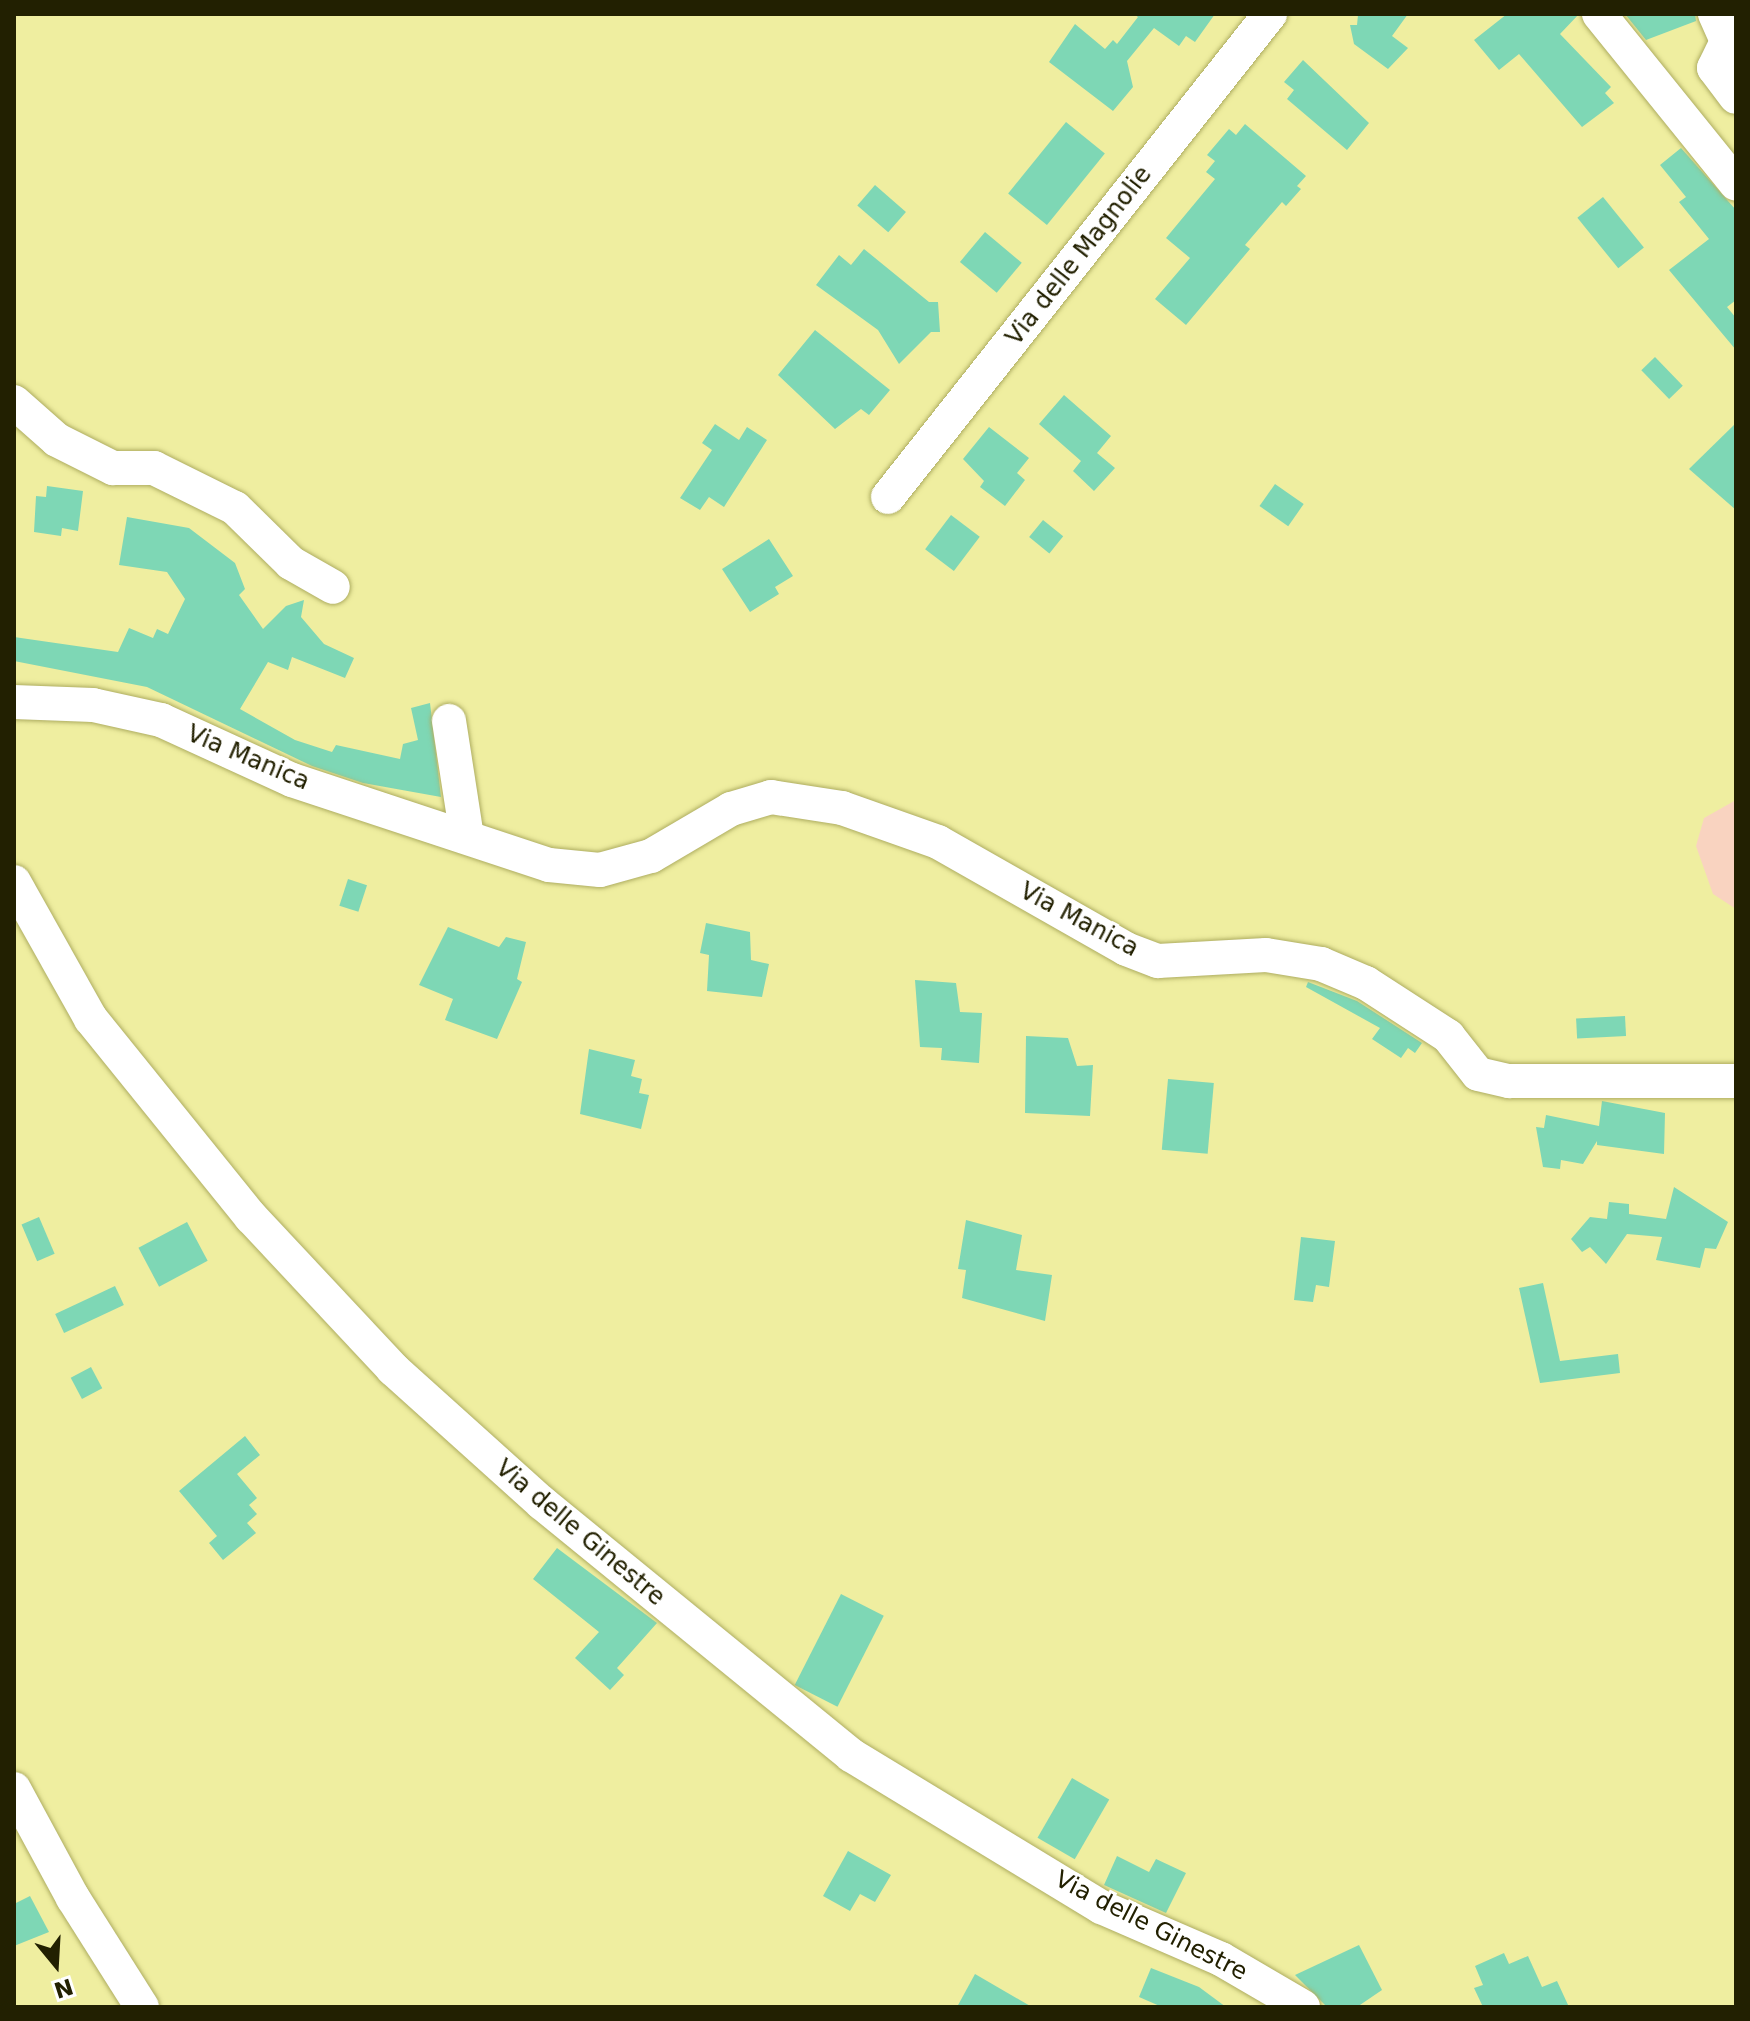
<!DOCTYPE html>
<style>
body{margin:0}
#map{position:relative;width:1750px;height:2021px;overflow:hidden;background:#efeea0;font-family:"DejaVu Sans",sans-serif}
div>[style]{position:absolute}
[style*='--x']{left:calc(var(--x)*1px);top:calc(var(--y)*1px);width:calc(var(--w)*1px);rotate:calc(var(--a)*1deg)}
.green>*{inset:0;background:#f9d3c0}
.building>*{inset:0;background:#7ed7b5;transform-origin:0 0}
.roads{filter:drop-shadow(0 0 2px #aead61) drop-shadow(0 0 2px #aead61)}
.minor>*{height:34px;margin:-17px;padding:0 17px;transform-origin:17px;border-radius:17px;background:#fff}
span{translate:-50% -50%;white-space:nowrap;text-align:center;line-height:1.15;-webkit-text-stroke:6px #fff;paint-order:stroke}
.street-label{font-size:24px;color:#222001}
.frame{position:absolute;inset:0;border:16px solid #222001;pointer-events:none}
.north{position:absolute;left:16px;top:1925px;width:80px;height:80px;-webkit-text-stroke:6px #fff;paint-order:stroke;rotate:162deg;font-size:22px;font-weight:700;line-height:32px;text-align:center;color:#222001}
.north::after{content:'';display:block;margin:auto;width:28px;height:36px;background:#222001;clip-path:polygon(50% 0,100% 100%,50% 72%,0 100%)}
</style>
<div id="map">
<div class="green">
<i style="clip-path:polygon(1736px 800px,1736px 909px,1713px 894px,1696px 846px,1704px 818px)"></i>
</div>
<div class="building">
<i style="clip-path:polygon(1134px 14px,1215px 14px,1195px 42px,1186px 36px,1179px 46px,1154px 28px,1127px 61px,1133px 87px,1113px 111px,1049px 62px,1075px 24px,1105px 49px,1113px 40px,1117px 44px,1138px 17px)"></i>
<i style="clip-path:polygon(1408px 14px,1392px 36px,1408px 48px,1388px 69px,1354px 44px,1350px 25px,1357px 25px,1358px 15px)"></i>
<i style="clip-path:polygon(1507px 14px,1579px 14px,1560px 34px,1611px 87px,1605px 93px,1614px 103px,1582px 127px,1519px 54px,1499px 70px,1474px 40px)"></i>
<i style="clip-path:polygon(1625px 14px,1695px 14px,1696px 21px,1646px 40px)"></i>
<i style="clip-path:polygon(1303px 60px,1369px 123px,1347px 150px,1287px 99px,1294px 90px,1284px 82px)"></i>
<i style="left:1066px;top:122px;width:50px;height:92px;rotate:39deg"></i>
<i style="clip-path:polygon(1245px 124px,1306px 176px,1297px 186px,1301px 189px,1286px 206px,1282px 202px,1245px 245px,1250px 249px,1186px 325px,1155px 299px,1190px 258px,1166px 238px,1215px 179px,1206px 172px,1215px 161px,1207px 155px,1229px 129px,1236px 135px)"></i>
<i style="clip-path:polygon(1681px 148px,1736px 210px,1736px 300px,1727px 307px,1736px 318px,1736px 350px,1669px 270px,1709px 239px,1679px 202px,1686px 197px,1660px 165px)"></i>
<i style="left:875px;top:185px;width:41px;height:27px;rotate:41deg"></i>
<i style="left:1603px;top:197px;width:65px;height:33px;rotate:51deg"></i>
<i style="left:985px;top:232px;width:48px;height:39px;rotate:40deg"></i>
<i style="clip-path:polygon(864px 249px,929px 302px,938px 302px,940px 332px,931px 332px,899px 364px,878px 330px,816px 285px,839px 255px,851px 265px)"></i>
<i style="clip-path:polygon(815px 330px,890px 390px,869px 415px,861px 409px,835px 429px,778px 375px)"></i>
<i style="left:1655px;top:357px;width:40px;height:19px;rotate:46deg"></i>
<i style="clip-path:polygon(1064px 395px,1111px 436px,1097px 453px,1115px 468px,1094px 491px,1073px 471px,1081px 461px,1039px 424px)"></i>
<i style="clip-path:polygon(1736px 423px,1736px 510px,1689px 469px)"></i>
<i style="clip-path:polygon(715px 424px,739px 440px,747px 427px,767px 440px,724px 507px,709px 497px,700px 510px,680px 498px,712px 450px,702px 443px)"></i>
<i style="clip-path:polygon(989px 427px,1029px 458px,1017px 473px,1025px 480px,1005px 506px,980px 487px,984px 481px,963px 459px)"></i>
<i style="left:1275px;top:484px;width:35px;height:27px;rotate:35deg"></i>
<i style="clip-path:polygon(47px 486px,83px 491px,78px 531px,62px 528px,61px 536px,34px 532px,36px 496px,46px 497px)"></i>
<i style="left:951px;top:515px;width:36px;height:43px;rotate:37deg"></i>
<i style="clip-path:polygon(127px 517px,189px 528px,235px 563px,245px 589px,239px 595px,263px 629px,286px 606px,304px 600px,301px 617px,324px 644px,354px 658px,345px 678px,292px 657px,288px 670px,268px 662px,240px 709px,295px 740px,332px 752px,336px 745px,400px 759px,403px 744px,418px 740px,411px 708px,430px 703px,441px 797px,363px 783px,312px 766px,147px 687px,14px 661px,14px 637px,118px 652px,129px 628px,153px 638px,157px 629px,168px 634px,185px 599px,167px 572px,119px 565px)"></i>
<i style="left:1043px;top:520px;width:26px;height:22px;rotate:39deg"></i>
<i style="clip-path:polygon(769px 539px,793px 576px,775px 587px,779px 594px,750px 612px,722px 569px)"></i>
<i style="left:348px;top:879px;width:20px;height:28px;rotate:18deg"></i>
<i style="clip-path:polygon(706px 923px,750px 932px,751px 960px,769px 964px,762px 997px,707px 991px,709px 955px,700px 953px)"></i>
<i style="clip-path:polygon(448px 927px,499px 947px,506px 937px,526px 942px,517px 979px,522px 982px,497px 1039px,445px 1020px,453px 999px,419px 985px)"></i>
<i style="clip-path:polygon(915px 980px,956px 983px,960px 1012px,982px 1013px,979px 1063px,941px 1060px,942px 1048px,920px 1047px)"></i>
<i style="clip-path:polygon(1308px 982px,1357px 1001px,1422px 1043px,1415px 1053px,1408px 1048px,1401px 1058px,1372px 1039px,1380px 1028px,1306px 987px)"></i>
<i style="left:1625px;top:1016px;width:20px;height:49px;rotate:87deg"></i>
<i style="clip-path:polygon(1026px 1036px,1068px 1038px,1077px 1066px,1093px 1065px,1090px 1116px,1025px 1113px)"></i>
<i style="clip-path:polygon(589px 1049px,635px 1060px,631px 1076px,642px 1079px,639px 1093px,649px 1095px,641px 1129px,580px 1114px)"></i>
<i style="left:1168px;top:1079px;width:46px;height:71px;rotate:5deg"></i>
<i style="clip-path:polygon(1602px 1101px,1665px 1113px,1664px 1154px,1597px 1145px,1597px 1141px,1583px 1164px,1561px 1160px,1560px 1169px,1543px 1167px,1536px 1127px,1544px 1128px,1546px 1115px,1599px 1126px)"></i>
<i style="clip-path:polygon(1674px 1187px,1728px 1222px,1716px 1249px,1705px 1248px,1700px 1268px,1656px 1260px,1662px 1237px,1627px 1234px,1606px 1264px,1590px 1247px,1582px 1252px,1571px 1239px,1590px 1217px,1607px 1219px,1609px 1202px,1629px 1204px,1629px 1214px,1666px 1219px)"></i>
<i style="left:39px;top:1217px;width:40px;height:19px;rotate:67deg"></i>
<i style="clip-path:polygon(966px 1220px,1022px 1235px,1016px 1270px,1052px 1275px,1045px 1321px,962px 1298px,966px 1270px,958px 1269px)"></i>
<i style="left:187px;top:1222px;width:44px;height:55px;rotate:62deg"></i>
<i style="clip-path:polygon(1301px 1237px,1335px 1241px,1329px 1287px,1316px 1285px,1313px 1302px,1294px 1300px)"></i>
<i style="clip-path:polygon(1543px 1283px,1560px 1361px,1618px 1354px,1620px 1373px,1540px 1383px,1519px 1288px)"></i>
<i style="left:115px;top:1286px;width:21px;height:66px;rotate:65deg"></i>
<i style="left:91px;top:1367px;width:24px;height:23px;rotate:62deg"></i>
<i style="clip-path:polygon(245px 1436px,260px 1455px,237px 1474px,257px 1498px,249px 1505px,257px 1514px,247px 1523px,256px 1533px,223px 1560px,209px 1543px,217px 1536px,179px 1491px)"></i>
<i style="clip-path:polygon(557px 1548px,657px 1623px,617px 1668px,624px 1675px,610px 1690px,575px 1658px,599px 1632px,533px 1579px)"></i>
<i style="left:841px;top:1594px;width:48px;height:102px;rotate:27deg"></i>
<i style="left:1072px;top:1778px;width:43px;height:69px;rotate:30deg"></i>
<i style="clip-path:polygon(848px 1851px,891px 1875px,875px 1902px,860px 1894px,850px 1911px,823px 1896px)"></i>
<i style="clip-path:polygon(1117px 1856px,1149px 1872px,1156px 1859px,1186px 1873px,1166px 1913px,1104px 1885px)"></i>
<i style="clip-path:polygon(30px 1896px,49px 1932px,14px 1946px,14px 1904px)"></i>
<i style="clip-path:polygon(1359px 1945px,1382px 1990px,1357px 2007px,1327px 2007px,1295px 1975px)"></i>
<i style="clip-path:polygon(1504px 1953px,1509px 1964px,1528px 1956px,1542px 1987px,1557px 1981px,1569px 2007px,1483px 2007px,1474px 1988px,1483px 1985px,1475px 1966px)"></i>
<i style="clip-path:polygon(1151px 1968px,1199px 1987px,1226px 2007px,1162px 2007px,1139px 1997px)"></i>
<i style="clip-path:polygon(975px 1974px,1032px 2007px,957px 2007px)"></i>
</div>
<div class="roads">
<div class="minor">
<i style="--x:1599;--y:14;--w:218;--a:51.1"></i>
<i style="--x:1714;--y:68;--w:30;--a:-64"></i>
<i style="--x:1727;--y:41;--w:30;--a:-114"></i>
<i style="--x:1714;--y:68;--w:36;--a:53"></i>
<i style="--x:14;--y:402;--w:57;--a:41.5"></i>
<i style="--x:57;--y:440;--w:63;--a:26.6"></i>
<i style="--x:113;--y:468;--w:41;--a:0"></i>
<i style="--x:154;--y:468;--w:90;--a:26.3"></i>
<i style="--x:235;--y:508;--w:78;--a:44.5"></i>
<i style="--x:291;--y:563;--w:48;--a:29.7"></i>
<i style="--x:888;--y:497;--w:616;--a:-51.66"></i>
<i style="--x:14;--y:702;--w:79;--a:2.2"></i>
<i style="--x:93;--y:705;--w:70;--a:12.4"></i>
<i style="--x:161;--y:720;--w:144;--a:24.6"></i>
<i style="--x:292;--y:780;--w:271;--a:18.3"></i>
<i style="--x:549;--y:865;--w:51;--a:5.6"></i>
<i style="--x:600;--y:870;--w:53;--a:-15.4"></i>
<i style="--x:651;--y:856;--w:93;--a:-30.4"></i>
<i style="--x:731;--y:809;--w:42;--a:-16.7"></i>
<i style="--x:771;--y:797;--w:72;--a:8.8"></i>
<i style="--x:842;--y:808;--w:102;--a:19.5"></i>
<i style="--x:938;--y:842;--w:216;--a:29.6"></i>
<i style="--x:1126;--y:949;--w:34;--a:21"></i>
<i style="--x:1158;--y:961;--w:108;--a:-3.2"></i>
<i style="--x:1266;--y:955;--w:56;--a:9.3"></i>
<i style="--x:1321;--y:964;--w:49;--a:22.9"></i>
<i style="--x:1366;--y:983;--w:98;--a:32.9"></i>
<i style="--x:1448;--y:1036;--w:48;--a:51.7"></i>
<i style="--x:1478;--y:1074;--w:32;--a:13"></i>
<i style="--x:1509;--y:1081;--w:227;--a:0"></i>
<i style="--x:449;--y:721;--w:117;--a:81.2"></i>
<i style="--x:14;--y:882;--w:157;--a:60.7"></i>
<i style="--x:91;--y:1019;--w:255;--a:51.1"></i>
<i style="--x:251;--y:1217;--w:208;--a:46.9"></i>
<i style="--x:393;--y:1369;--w:200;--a:42"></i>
<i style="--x:542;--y:1503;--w:399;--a:39.2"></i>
<i style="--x:851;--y:1755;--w:293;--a:31.3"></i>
<i style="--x:1101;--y:1907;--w:131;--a:23.4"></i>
<i style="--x:1221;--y:1959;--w:95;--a:30.3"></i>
<i style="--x:14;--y:1789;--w:124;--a:61.6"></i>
<i style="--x:73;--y:1898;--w:129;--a:57.7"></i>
</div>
</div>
<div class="street-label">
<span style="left:1079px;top:256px;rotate:-52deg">Via delle Magnolie</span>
<span style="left:248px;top:758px;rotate:23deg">Via Manica</span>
<span style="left:1079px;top:920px;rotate:28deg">Via Manica</span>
<span style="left:580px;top:1533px;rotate:40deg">Via delle Ginestre</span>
<span style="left:1151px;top:1926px;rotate:27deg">Via delle Ginestre</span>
</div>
<div class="frame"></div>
<div class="north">N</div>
</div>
